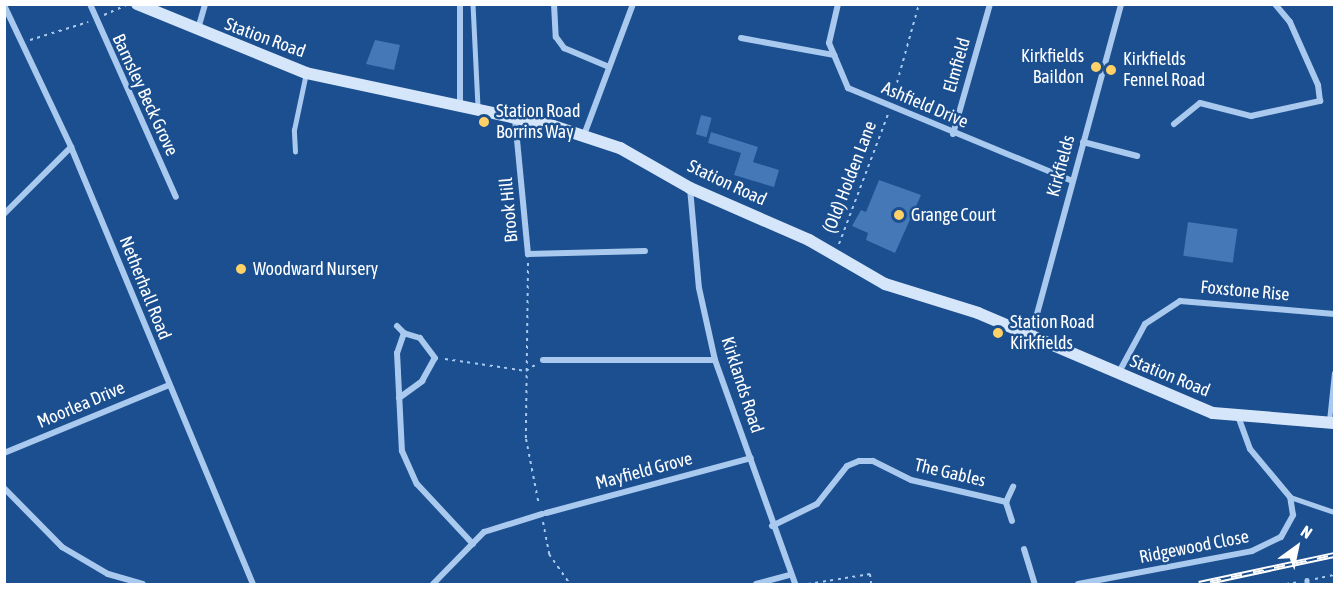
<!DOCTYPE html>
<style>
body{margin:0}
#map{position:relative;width:1339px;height:589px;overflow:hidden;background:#1b4f8f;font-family:"Asap Condensed",sans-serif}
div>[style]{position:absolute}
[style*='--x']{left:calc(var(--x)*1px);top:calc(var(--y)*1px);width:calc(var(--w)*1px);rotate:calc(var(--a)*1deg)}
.building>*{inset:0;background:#4478b7;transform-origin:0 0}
.path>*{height:2px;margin-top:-1px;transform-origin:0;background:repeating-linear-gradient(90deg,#a9c9ee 0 3px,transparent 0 7.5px)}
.lane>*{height:4.5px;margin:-2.25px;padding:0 2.25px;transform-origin:2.25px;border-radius:2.25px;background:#a9c9ee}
.street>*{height:6px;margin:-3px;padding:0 3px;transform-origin:3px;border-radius:3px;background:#a9c9ee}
.secondary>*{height:12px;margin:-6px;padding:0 6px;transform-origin:6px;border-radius:6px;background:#d6e6fa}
.rail>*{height:6px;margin-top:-3px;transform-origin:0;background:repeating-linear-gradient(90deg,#1b4f8f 0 11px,#fff 0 22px);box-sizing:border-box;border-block:2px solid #fff}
.dots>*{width:16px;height:16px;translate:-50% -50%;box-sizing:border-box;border:3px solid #1b4f8f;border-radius:50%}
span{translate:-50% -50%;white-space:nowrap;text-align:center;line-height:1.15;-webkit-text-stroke:5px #1b4f8f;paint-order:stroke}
.street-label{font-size:18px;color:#fff}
.poi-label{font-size:18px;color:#fff}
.right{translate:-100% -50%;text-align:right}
.left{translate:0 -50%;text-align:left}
.frame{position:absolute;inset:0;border:6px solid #fff;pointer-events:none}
.north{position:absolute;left:1267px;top:517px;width:60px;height:60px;-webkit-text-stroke:4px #1b4f8f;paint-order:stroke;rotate:33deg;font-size:16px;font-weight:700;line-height:24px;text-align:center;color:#fff}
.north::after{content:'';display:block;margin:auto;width:21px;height:27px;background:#fff;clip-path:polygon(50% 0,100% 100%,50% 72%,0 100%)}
</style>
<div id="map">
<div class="building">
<i style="clip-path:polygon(375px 40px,400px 45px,394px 70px,366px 64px)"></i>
<i style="left:701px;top:115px;width:11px;height:20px;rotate:15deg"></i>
<i style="clip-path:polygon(711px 132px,758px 147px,753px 162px,779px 170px,774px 187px,734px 175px,741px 153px,708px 143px)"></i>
<i style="clip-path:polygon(879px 180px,921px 195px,895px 253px,866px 240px,868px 233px,852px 226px,861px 210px,866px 212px)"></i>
<i style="left:1188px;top:222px;width:50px;height:34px;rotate:8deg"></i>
</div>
<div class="path">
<i style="--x:104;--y:15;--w:24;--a:-24"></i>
<i style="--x:30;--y:40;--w:61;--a:-17.2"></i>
<i style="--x:893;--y:97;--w:97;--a:-74.4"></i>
<i style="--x:839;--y:244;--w:139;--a:-69.3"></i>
<i style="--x:528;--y:263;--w:176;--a:90.7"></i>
<i style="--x:526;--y:439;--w:67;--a:78.9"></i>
<i style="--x:445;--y:359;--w:82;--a:8.4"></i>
<i style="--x:526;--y:371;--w:11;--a:-34"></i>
<i style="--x:543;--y:522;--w:33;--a:79"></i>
<i style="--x:549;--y:554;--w:37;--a:55"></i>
<i style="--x:1315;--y:579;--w:19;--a:-12"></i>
<i style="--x:808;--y:584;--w:63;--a:-9.2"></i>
<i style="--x:870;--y:574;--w:10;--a:84"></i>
<i style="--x:1286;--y:584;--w:12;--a:-9"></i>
</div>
<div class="lane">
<i style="--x:473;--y:4;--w:103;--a:87.2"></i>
<i style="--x:295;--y:152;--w:22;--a:-93"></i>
<i style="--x:294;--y:130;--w:58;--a:-78.1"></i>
<i style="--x:1329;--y:421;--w:48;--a:-84.1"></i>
<i style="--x:1290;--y:497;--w:46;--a:18.8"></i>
<i style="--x:1307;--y:580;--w:4;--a:90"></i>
</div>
<div class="street">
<i style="--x:90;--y:4;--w:211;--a:66"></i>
<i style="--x:460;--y:4;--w:102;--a:90"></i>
<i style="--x:554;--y:4;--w:33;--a:87"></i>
<i style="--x:556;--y:37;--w:14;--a:54"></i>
<i style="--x:564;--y:48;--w:49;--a:22.9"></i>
<i style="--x:838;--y:4;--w:40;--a:103"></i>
<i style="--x:829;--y:43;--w:49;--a:67.1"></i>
<i style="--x:848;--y:88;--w:243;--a:22.5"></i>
<i style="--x:4;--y:5;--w:157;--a:64.7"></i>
<i style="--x:71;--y:147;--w:473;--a:67.4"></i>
<i style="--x:198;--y:29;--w:26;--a:-74"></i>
<i style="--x:741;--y:38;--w:95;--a:10.4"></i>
<i style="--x:515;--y:119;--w:136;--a:84.5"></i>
<i style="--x:528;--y:254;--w:117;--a:-1.5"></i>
<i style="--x:1174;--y:124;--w:33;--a:-39"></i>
<i style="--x:1200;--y:103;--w:53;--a:14.3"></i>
<i style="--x:1251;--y:116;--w:71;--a:-12.3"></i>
<i style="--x:1320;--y:101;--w:16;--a:-97"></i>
<i style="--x:1318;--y:85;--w:69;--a:-114"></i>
<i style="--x:1290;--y:22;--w:23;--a:-130"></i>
<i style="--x:953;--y:134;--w:135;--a:-74.1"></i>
<i style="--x:584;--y:135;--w:140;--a:-69.5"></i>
<i style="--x:1083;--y:142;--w:56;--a:14.5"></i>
<i style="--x:690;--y:188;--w:100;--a:84.9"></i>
<i style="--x:699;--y:288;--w:74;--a:77.5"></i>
<i style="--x:715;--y:360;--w:238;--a:70.3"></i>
<i style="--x:4;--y:214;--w:95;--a:-45"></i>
<i style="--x:397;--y:326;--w:10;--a:45"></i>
<i style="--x:1031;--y:336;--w:344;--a:-74.8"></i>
<i style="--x:543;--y:360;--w:172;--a:0"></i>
<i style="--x:1118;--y:374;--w:57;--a:-61.6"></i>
<i style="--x:1145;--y:324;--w:42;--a:-33.3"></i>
<i style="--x:1180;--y:301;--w:155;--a:4.8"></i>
<i style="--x:399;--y:398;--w:29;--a:-36"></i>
<i style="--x:422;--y:381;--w:26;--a:-61"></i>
<i style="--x:435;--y:358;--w:25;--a:-127"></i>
<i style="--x:420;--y:338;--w:17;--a:-163"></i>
<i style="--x:404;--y:333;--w:21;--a:109"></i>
<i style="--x:397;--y:353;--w:20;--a:87"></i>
<i style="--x:398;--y:373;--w:78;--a:87.1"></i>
<i style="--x:402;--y:451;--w:36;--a:66"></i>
<i style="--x:417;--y:484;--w:82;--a:47"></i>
<i style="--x:4;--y:453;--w:178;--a:-22.4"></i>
<i style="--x:4;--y:488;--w:83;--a:45.5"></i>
<i style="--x:62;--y:547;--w:53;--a:30.4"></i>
<i style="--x:108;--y:574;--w:36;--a:16"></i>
<i style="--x:546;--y:513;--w:212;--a:-15"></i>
<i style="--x:1012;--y:521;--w:20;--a:-108"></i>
<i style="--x:1006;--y:502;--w:17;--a:-65"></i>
<i style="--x:772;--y:526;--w:50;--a:-26.1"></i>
<i style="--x:817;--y:504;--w:48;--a:-51.7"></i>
<i style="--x:847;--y:466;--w:13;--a:-23"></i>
<i style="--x:859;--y:461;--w:14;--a:0"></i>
<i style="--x:873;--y:461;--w:42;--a:26.6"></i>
<i style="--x:911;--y:480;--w:98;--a:13"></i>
<i style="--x:1024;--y:549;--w:37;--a:73"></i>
<i style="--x:433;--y:584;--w:73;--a:-45.6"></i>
<i style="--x:484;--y:532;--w:61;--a:-17.2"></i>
<i style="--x:756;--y:584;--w:35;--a:-15"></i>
<i style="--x:1078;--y:584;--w:177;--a:-10.7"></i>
<i style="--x:1252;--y:551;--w:32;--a:-26"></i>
<i style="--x:1281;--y:537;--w:25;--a:-61"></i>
<i style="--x:1293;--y:515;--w:18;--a:-99"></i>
<i style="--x:1290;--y:497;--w:62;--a:-129.8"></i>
<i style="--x:1250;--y:449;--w:33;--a:-110"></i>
</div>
<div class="secondary">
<i style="--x:137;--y:4;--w:183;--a:22.2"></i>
<i style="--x:306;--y:73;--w:253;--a:12.1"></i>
<i style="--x:553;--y:126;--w:71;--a:18.2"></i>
<i style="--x:620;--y:148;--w:81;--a:29.7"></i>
<i style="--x:690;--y:188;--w:130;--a:23.6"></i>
<i style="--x:809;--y:240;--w:88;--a:30.1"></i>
<i style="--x:885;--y:284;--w:97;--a:17.3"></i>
<i style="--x:978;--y:313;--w:255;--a:23.1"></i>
<i style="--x:1213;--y:413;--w:121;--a:4.7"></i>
</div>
<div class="rail">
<i style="--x:1199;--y:584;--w:138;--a:-12.1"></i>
</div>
<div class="dots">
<i style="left:1096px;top:67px;background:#ffd166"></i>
<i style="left:1111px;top:70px;background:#ffd166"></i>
<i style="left:484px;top:122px;background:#ffd166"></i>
<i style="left:899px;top:215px;background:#ffd166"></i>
<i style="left:241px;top:269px;background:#ffd166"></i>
<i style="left:998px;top:333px;background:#ffd166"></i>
</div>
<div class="street-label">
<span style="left:265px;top:38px;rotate:20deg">Station Road</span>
<span style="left:957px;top:65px;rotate:-74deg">Elmfield</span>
<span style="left:145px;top:95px;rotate:65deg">Barnsley Beck Grove</span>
<span style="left:925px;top:105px;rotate:23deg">Ashfield Drive</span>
<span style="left:1061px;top:166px;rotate:-75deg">Kirkfields</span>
<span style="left:850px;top:177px;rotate:-69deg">(Old) Holden Lane</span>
<span style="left:727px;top:183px;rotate:25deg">Station Road</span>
<span style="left:509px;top:210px;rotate:-95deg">Brook Hill</span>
<span style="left:145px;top:288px;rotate:68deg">Netherhall Road</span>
<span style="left:1245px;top:291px;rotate:5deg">Foxstone Rise</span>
<span style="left:1170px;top:376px;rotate:22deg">Station Road</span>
<span style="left:742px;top:385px;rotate:72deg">Kirklands Road</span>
<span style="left:81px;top:405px;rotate:-23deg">Moorlea Drive</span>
<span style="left:644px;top:471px;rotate:-15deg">Mayfield Grove</span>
<span style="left:950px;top:473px;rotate:13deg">The Gables</span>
<span style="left:1194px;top:547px;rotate:-11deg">Ridgewood Close</span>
</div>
<div class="poi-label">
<span class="right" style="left:1084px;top:67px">Kirkfields<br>Baildon</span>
<span class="left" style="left:1123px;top:70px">Kirkfields<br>Fennel Road</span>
<span class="left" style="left:496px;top:122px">Station Road<br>Borrins Way</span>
<span class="left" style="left:911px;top:215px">Grange Court</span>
<span class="left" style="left:253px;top:269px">Woodward Nursery</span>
<span class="left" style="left:1010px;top:333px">Station Road<br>Kirkfields</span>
</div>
<div class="frame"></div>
<div class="north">N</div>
</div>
